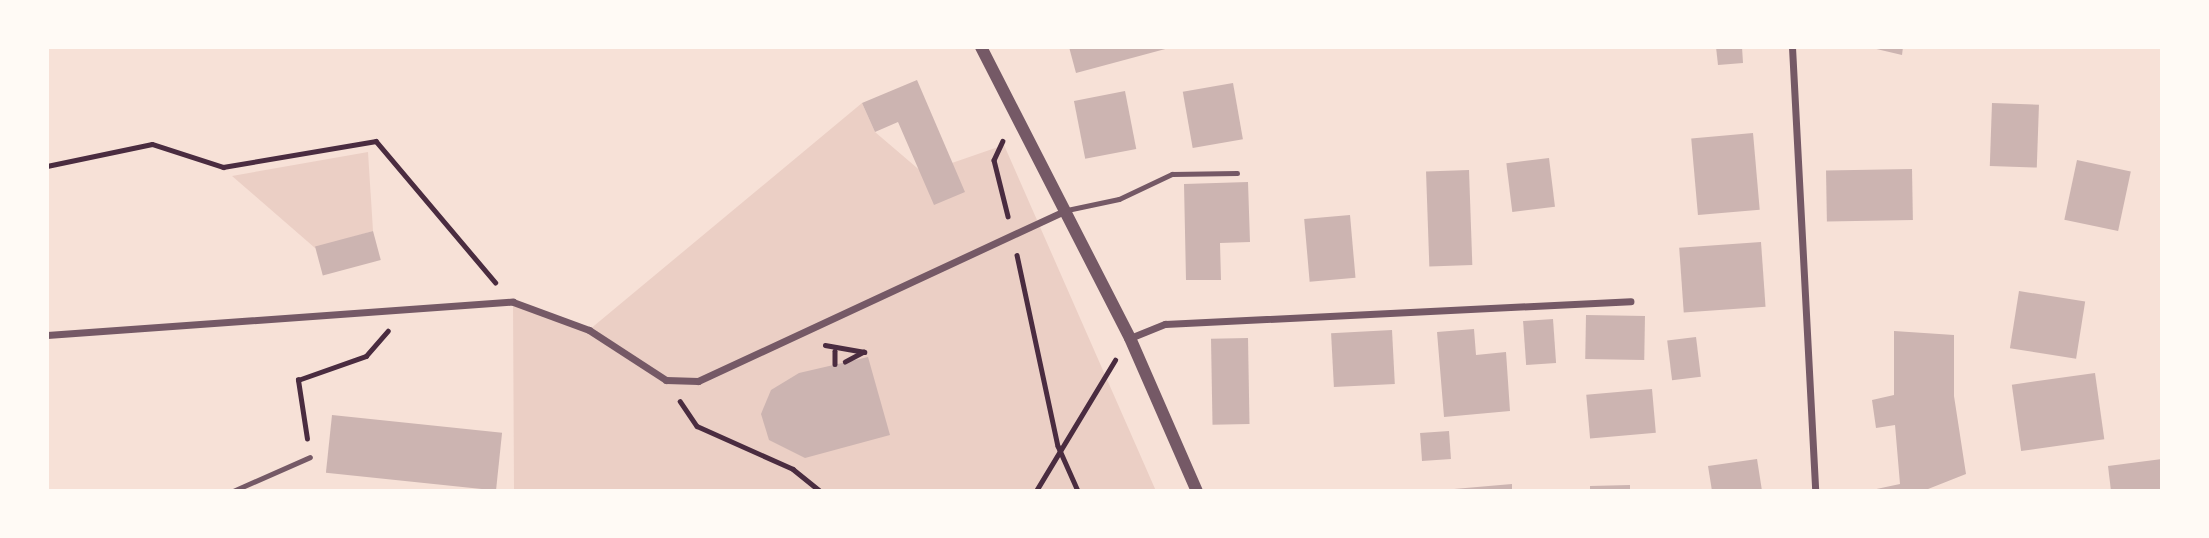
<!DOCTYPE html>
<style>
body{margin:0}
#map{position:relative;width:2209px;height:538px;overflow:hidden;background:#f7e1d7;font-family:Commissioner,sans-serif}
div>[style]{position:absolute}
[style*='--x']{left:calc(var(--x)*1px);top:calc(var(--y)*1px);width:calc(var(--w)*1px);rotate:calc(var(--a)*1deg)}
.green>*{inset:0;background:#ebcfc5}
.building>*{inset:0;background:#ccb4b1;transform-origin:0 0}
.path>*{height:4.5px;margin:-2.25px;padding:0 2.25px;transform-origin:2.25px;border-radius:2.25px;background:#4a2c40}
.service>*{height:5px;margin:-2.5px;padding:0 2.5px;transform-origin:2.5px;border-radius:2.5px;background:#755966}
.minor>*{height:7px;margin:-3.5px;padding:0 3.5px;transform-origin:3.5px;border-radius:3.5px;background:#755966}
.tertiary>*{height:12px;margin:-6px;padding:0 6px;transform-origin:6px;border-radius:6px;background:#755966}
span{translate:-50% -50%;white-space:nowrap;text-align:center;line-height:1.15;-webkit-text-stroke:6px #fffaf5;paint-order:stroke}
.frame{position:absolute;inset:0;border:49px solid #fffaf5;pointer-events:none}
</style>
<div id="map">
<div class="green">
<i style="clip-path:polygon(862px 103px,875px 132px,923px 173px,1004px 145px,1156px 491px,514px 491px,513px 302px,589px 330px)"></i>
<i style="clip-path:polygon(368px 152px,373px 231px,315px 248px,232px 176px)"></i>
</div>
<div class="building">
<i style="clip-path:polygon(1069px 47px,1169px 47px,1169px 48px,1076px 73px)"></i>
<i style="clip-path:polygon(1716px 47px,1742px 47px,1743px 63px,1718px 65px)"></i>
<i style="clip-path:polygon(1868px 47px,1903px 47px,1902px 55px)"></i>
<i style="clip-path:polygon(917px 80px,965px 192px,934px 205px,898px 122px,875px 132px,862px 103px)"></i>
<i style="left:1233px;top:83px;width:57px;height:51px;rotate:80deg"></i>
<i style="left:1125px;top:91px;width:59px;height:52px;rotate:79deg"></i>
<i style="left:1992px;top:103px;width:47px;height:63px;rotate:2deg"></i>
<i style="left:1753px;top:133px;width:77px;height:62px;rotate:85deg"></i>
<i style="left:1549px;top:158px;width:49px;height:43px;rotate:83deg"></i>
<i style="left:2077px;top:160px;width:55px;height:61px;rotate:12deg"></i>
<i style="left:1912px;top:169px;width:51px;height:86px;rotate:89deg"></i>
<i style="left:1469px;top:170px;width:95px;height:43px;rotate:88deg"></i>
<i style="clip-path:polygon(1248px 182px,1250px 242px,1220px 243px,1221px 280px,1186px 280px,1184px 184px)"></i>
<i style="left:1350px;top:215px;width:63px;height:46px;rotate:85deg"></i>
<i style="left:373px;top:231px;width:30px;height:60px;rotate:75deg"></i>
<i style="left:1761px;top:242px;width:65px;height:82px;rotate:86deg"></i>
<i style="left:2019px;top:291px;width:67px;height:58px;rotate:9deg"></i>
<i style="left:1586px;top:315px;width:59px;height:44px;rotate:1deg"></i>
<i style="left:1553px;top:319px;width:44px;height:30px;rotate:86deg"></i>
<i style="clip-path:polygon(1474px 329px,1476px 355px,1506px 352px,1510px 411px,1444px 417px,1437px 332px)"></i>
<i style="left:1392px;top:330px;width:54px;height:61px;rotate:87deg"></i>
<i style="clip-path:polygon(1894px 331px,1954px 335px,1954px 396px,1966px 474px,1923px 491px,1867px 491px,1900px 484px,1895px 425px,1876px 428px,1872px 400px,1894px 395px)"></i>
<i style="left:1696px;top:337px;width:40px;height:29px;rotate:83deg"></i>
<i style="left:1248px;top:338px;width:86px;height:37px;rotate:89deg"></i>
<i style="clip-path:polygon(868px 357px,890px 435px,805px 458px,769px 440px,761px 414px,771px 390px,799px 373px)"></i>
<i style="left:2095px;top:373px;width:67px;height:84px;rotate:82deg"></i>
<i style="left:1652px;top:389px;width:44px;height:66px;rotate:85deg"></i>
<i style="left:332px;top:415px;width:171px;height:58px;rotate:6deg"></i>
<i style="left:1449px;top:431px;width:28px;height:29px;rotate:86deg"></i>
<i style="clip-path:polygon(1757px 459px,1762px 491px,1712px 491px,1708px 466px)"></i>
<i style="clip-path:polygon(2162px 459px,2162px 491px,2111px 491px,2108px 466px)"></i>
<i style="clip-path:polygon(1512px 484px,1512px 491px,1454px 491px,1454px 489px)"></i>
<i style="clip-path:polygon(1630px 485px,1630px 491px,1590px 491px,1590px 486px)"></i>
</div>
<div class="path">
<i style="--x:1003;--y:141;--w:21;--a:115"></i>
<i style="--x:994;--y:160;--w:58;--a:76"></i>
<i style="--x:47;--y:166;--w:107;--a:-11.8"></i>
<i style="--x:152;--y:144;--w:75;--a:17.9"></i>
<i style="--x:223;--y:167;--w:155;--a:-9.6"></i>
<i style="--x:376;--y:141;--w:185;--a:49.8"></i>
<i style="--x:1017;--y:255;--w:195;--a:77.9"></i>
<i style="--x:1058;--y:446;--w:49;--a:66"></i>
<i style="--x:825;--y:345;--w:40;--a:10"></i>
<i style="--x:864;--y:352;--w:21;--a:152"></i>
<i style="--x:835;--y:351;--w:13;--a:90"></i>
<i style="--x:680;--y:401;--w:30;--a:56"></i>
<i style="--x:697;--y:426;--w:105;--a:24.1"></i>
<i style="--x:793;--y:469;--w:35;--a:39"></i>
<i style="--x:307;--y:439;--w:60;--a:-98.7"></i>
<i style="--x:298;--y:380;--w:72;--a:-19.4"></i>
<i style="--x:366;--y:356;--w:33;--a:-49"></i>
<i style="--x:1036;--y:491;--w:153;--a:-58.9"></i>
</div>
<div class="service">
<i style="--x:1067;--y:210;--w:53;--a:-11.9"></i>
<i style="--x:1119;--y:199;--w:59;--a:-25.3"></i>
<i style="--x:1172;--y:174;--w:65;--a:-0.9"></i>
<i style="--x:233;--y:491;--w:84;--a:-23.8"></i>
</div>
<div class="minor">
<i style="--x:1792;--y:47;--w:445;--a:87"></i>
<i style="--x:47;--y:335;--w:467;--a:-4.1"></i>
<i style="--x:513;--y:302;--w:81;--a:20.2"></i>
<i style="--x:589;--y:330;--w:92;--a:33"></i>
<i style="--x:666;--y:380;--w:32;--a:2"></i>
<i style="--x:698;--y:381;--w:406;--a:-24.9"></i>
<i style="--x:1130;--y:338;--w:38;--a:-22"></i>
<i style="--x:1165;--y:324;--w:466;--a:-2.8"></i>
</div>
<div class="tertiary">
<i style="--x:981;--y:47;--w:327;--a:62.9"></i>
<i style="--x:1130;--y:338;--w:167;--a:66.4"></i>
</div>
<div class="frame"></div>
</div>
